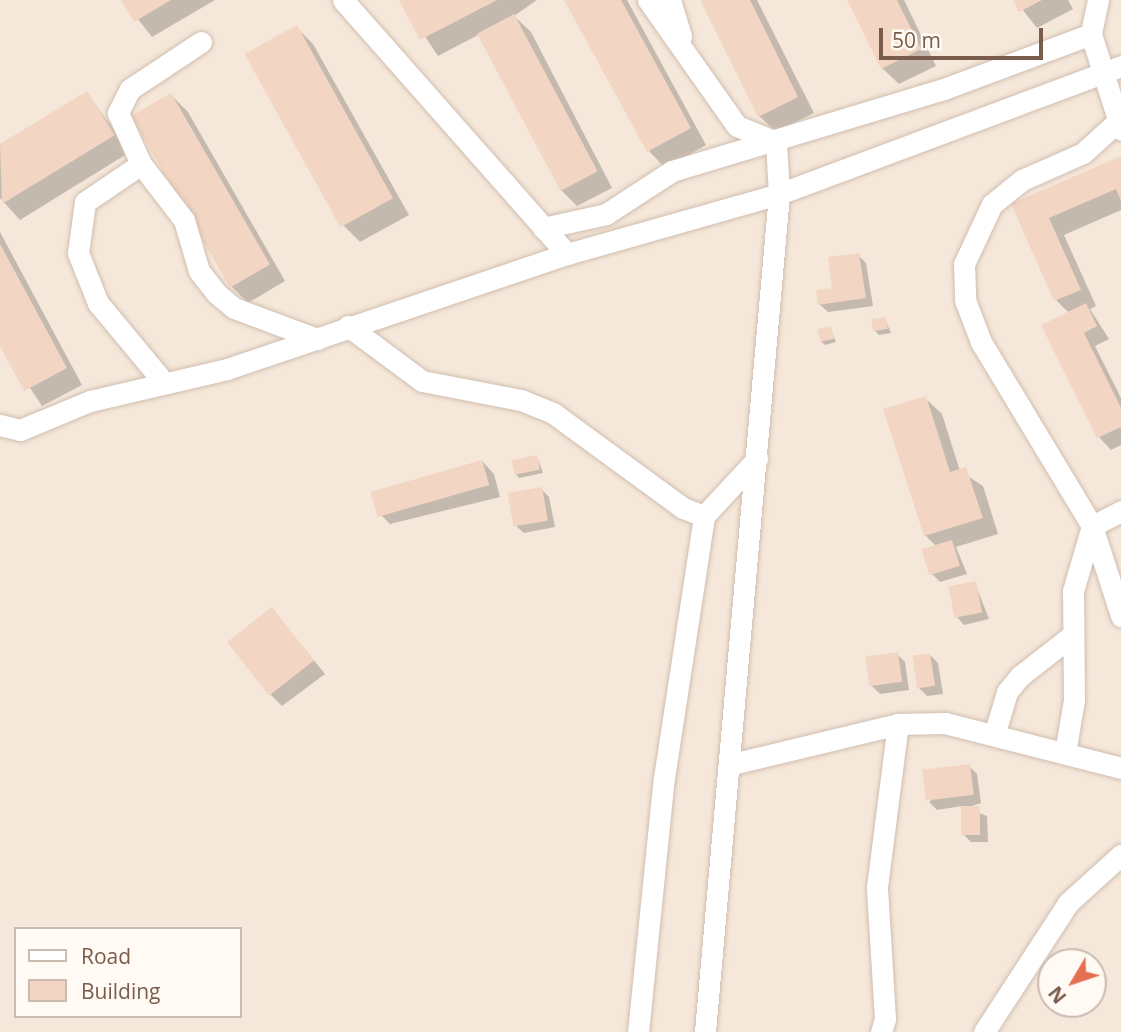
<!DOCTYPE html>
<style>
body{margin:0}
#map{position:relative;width:1121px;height:1032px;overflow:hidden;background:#fdf6ec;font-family:"Open Sans",sans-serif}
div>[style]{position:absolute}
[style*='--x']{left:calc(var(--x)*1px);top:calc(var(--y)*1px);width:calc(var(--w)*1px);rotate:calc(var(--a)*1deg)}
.residential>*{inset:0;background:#f5e8da}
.shadow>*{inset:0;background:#0003}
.building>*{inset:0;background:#f3d5c3;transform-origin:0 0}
.roads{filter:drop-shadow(0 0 2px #d1beb0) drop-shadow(0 0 2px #d1beb0)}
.minor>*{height:21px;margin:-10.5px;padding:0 10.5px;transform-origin:10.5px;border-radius:10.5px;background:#fff}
span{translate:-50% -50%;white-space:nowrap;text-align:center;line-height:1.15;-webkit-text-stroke:5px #fffaf3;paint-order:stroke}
.legend{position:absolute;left:14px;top:927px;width:228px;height:91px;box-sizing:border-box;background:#fffaf3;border:2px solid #cabbb1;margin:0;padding:9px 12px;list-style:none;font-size:21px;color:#7a5c4d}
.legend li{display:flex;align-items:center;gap:14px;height:35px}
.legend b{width:35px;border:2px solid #cabbb1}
.north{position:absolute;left:1037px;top:948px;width:70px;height:70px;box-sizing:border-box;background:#fffaf3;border:2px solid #cabbb1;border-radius:50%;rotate:231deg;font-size:19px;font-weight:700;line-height:28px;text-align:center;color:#7a5c4d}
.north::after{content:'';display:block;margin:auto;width:24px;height:32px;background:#e76f51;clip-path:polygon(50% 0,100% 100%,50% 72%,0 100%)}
.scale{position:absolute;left:879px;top:28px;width:164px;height:32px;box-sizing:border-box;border:4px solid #7a5c4d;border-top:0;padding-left:9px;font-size:21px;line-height:24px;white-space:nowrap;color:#7a5c4d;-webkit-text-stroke:5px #fffaf3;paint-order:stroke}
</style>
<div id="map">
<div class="residential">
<i style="clip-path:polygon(evenodd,0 0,1121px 0,1121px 1032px,0 1032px,0 0,16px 929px,240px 929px,240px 1016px,16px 1016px,16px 929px,0 0,1051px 962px,1093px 962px,1093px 1004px,1051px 1004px,1051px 962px)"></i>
</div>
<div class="shadow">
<i style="clip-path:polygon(123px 0,215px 0,152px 37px)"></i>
<i style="clip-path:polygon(401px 0,537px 0,514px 16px,531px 32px,612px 188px,577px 206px,561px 190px,480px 34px,438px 56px)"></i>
<i style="clip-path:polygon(566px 0,627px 0,706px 145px,665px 168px,649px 151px)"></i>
<i style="clip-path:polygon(702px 0,757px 0,814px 113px,776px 132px,759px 116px)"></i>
<i style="clip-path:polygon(849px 0,904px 0,936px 66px,899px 84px,882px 68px)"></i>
<i style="clip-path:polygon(1015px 0,1068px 0,1073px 9px,1037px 28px)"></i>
<i style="clip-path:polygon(297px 28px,313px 44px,409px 215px,360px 242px,343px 225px,248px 54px)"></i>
<i style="clip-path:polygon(87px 93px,130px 152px,20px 220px,0 198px,0 146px)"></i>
<i style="clip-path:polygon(171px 95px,188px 112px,285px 281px,248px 303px,231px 286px)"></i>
<i style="clip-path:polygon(1121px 158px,1121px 210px,1064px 235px,1096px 306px,1090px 309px,1109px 339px,1095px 346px,1121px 398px,1121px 445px,1111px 450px,1099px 437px,1043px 326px,1069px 313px,1056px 300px,1013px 205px)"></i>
<i style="clip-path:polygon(0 232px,82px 385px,42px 406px,0 342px)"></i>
<i style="clip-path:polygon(858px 255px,866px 263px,873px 306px,828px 312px,819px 304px)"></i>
<i style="clip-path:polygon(885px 319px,891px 333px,879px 335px,875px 331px)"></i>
<i style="clip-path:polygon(830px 328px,836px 342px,825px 345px,821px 341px)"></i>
<i style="clip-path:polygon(925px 398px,942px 414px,960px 471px,983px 486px,998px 534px,956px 547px,967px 574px,940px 582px,932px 574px,937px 547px,925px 535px)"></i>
<i style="clip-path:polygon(537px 457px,543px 473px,519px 478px,516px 474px)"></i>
<i style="clip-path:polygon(482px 461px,494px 474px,500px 497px,390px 524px,377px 511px)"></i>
<i style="clip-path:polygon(541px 489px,549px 497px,555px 527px,524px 533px,515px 525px)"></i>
<i style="clip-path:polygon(975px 583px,989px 619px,964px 625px,956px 616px)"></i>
<i style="clip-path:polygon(272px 609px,325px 674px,282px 706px,270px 694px)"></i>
<i style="clip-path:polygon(897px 654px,905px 662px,909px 690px,880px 694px,872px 686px)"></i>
<i style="clip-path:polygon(930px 655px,938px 663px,943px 694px,927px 696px,919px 688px)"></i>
<i style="clip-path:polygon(969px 766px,977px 774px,981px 803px,966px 808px,987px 816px,988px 842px,971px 842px,963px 834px,962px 806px,937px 810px,929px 802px)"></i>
</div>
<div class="building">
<i style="clip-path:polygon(121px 0,171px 0,134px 22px)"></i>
<i style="clip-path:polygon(399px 0,497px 0,420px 40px)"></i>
<i style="clip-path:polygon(564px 0,621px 0,691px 128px,647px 152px)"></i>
<i style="clip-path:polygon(700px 0,750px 0,798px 97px,758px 117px)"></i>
<i style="clip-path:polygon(847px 0,897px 0,921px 49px,881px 69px)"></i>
<i style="clip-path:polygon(1013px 0,1042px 0,1019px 12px)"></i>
<i style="left:514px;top:14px;width:178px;height:42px;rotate:62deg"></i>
<i style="left:297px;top:25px;width:198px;height:60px;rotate:61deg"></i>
<i style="clip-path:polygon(87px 91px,115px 135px,2px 204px,0 144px)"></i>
<i style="left:171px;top:93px;width:198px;height:46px;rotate:60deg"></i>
<i style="clip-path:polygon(1121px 156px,1121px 201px,1116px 189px,1049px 218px,1081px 290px,1054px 301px,1011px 204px)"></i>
<i style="clip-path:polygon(0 244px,67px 368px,24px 391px,0 346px)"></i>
<i style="clip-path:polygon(859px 253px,866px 298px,818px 305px,816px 290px,832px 288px,828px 257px)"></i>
<i style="clip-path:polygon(1086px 303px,1097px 326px,1084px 333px,1121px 408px,1121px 427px,1097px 438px,1041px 325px)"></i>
<i style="left:886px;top:317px;width:12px;height:15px;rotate:81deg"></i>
<i style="left:831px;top:326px;width:13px;height:14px;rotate:77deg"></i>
<i style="clip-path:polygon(926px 396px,950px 472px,966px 467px,983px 518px,924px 536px,883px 409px)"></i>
<i style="left:537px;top:455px;width:15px;height:26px;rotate:79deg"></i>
<i style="left:482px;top:460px;width:26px;height:116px;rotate:74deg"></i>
<i style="left:542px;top:487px;width:34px;height:35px;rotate:80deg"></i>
<i style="left:952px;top:540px;width:27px;height:32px;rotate:73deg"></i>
<i style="left:976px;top:581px;width:32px;height:28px;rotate:79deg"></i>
<i style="left:272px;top:607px;width:68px;height:57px;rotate:52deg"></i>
<i style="left:898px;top:652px;width:30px;height:33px;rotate:82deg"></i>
<i style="left:930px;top:653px;width:33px;height:18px;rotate:81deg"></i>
<i style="left:970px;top:764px;width:31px;height:48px;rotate:83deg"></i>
<i style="left:961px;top:806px;width:19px;height:29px"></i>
</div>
<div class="roads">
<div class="minor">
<i style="--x:343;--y:0;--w:339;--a:48.6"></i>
<i style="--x:648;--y:0;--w:154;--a:54.8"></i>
<i style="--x:737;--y:126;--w:42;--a:22.3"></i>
<i style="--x:776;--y:142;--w:52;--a:86.7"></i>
<i style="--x:779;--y:194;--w:841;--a:95.05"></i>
<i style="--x:670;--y:0;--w:38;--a:73"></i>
<i style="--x:1098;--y:0;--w:35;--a:102"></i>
<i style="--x:1091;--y:34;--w:100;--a:72.5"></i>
<i style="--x:201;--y:42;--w:85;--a:146.5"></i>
<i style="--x:130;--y:89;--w:27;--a:117"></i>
<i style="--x:118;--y:113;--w:56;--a:65.7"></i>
<i style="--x:141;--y:164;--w:71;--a:52.5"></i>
<i style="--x:184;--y:220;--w:53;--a:73.6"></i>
<i style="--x:199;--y:271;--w:28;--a:52"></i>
<i style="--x:216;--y:293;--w:23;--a:40"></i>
<i style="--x:234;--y:308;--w:89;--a:20.5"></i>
<i style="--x:1115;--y:124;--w:43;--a:137.8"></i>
<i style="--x:1083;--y:153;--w:67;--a:156.1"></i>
<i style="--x:1022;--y:180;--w:38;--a:141"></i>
<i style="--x:992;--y:204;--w:66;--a:115"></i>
<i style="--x:964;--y:264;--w:36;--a:88"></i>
<i style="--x:965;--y:300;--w:45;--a:69.1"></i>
<i style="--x:981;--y:342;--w:215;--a:58.9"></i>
<i style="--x:1092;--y:526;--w:95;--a:72.1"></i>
<i style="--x:141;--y:164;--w:68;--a:145.8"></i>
<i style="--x:85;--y:202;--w:51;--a:97.8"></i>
<i style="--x:78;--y:253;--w:54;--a:68.2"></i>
<i style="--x:98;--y:303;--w:100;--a:50.3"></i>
<i style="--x:543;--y:228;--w:65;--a:-12.5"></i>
<i style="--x:606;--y:214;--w:79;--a:-33.1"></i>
<i style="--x:672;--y:171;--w:284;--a:-16.8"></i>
<i style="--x:944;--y:89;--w:157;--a:-20.5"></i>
<i style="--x:348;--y:326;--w:92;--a:36.6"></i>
<i style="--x:422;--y:381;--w:101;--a:10.9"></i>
<i style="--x:521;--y:400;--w:35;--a:22"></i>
<i style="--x:553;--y:413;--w:161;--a:36.2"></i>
<i style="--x:683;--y:508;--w:22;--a:21"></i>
<i style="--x:0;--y:425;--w:21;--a:14"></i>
<i style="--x:20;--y:430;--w:76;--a:-22.5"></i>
<i style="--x:90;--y:401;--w:141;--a:-13.1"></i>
<i style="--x:227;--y:369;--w:359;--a:-18.7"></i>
<i style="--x:567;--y:254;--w:220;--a:-15.8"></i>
<i style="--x:779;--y:194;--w:365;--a:-20.5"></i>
<i style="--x:995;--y:732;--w:42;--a:-73.3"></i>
<i style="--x:1007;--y:692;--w:21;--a:-51"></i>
<i style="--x:1020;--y:676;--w:63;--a:-38"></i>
<i style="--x:1065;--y:753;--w:54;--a:-80.4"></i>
<i style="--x:1074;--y:700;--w:109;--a:-90.5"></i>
<i style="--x:1073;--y:591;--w:68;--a:-73.7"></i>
<i style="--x:1092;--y:526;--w:33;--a:-27"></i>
<i style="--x:732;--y:764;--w:171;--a:-13.5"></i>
<i style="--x:898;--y:724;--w:47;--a:-1.2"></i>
<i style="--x:945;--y:723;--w:182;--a:14.3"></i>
<i style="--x:638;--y:1032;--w:255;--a:-84.2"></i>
<i style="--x:664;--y:778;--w:265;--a:-81.3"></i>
<i style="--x:704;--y:516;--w:78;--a:-47.1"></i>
<i style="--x:881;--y:1032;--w:14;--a:-73"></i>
<i style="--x:885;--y:1019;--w:132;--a:-93.5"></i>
<i style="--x:877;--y:887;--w:164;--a:-82.7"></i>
<i style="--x:984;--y:1032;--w:154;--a:-56.9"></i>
<i style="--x:1068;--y:903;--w:72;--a:-42.2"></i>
</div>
</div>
<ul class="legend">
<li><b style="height:9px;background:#fff"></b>Road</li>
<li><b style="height:19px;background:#f3d5c3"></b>Building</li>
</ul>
<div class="north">N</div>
<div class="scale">50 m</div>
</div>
